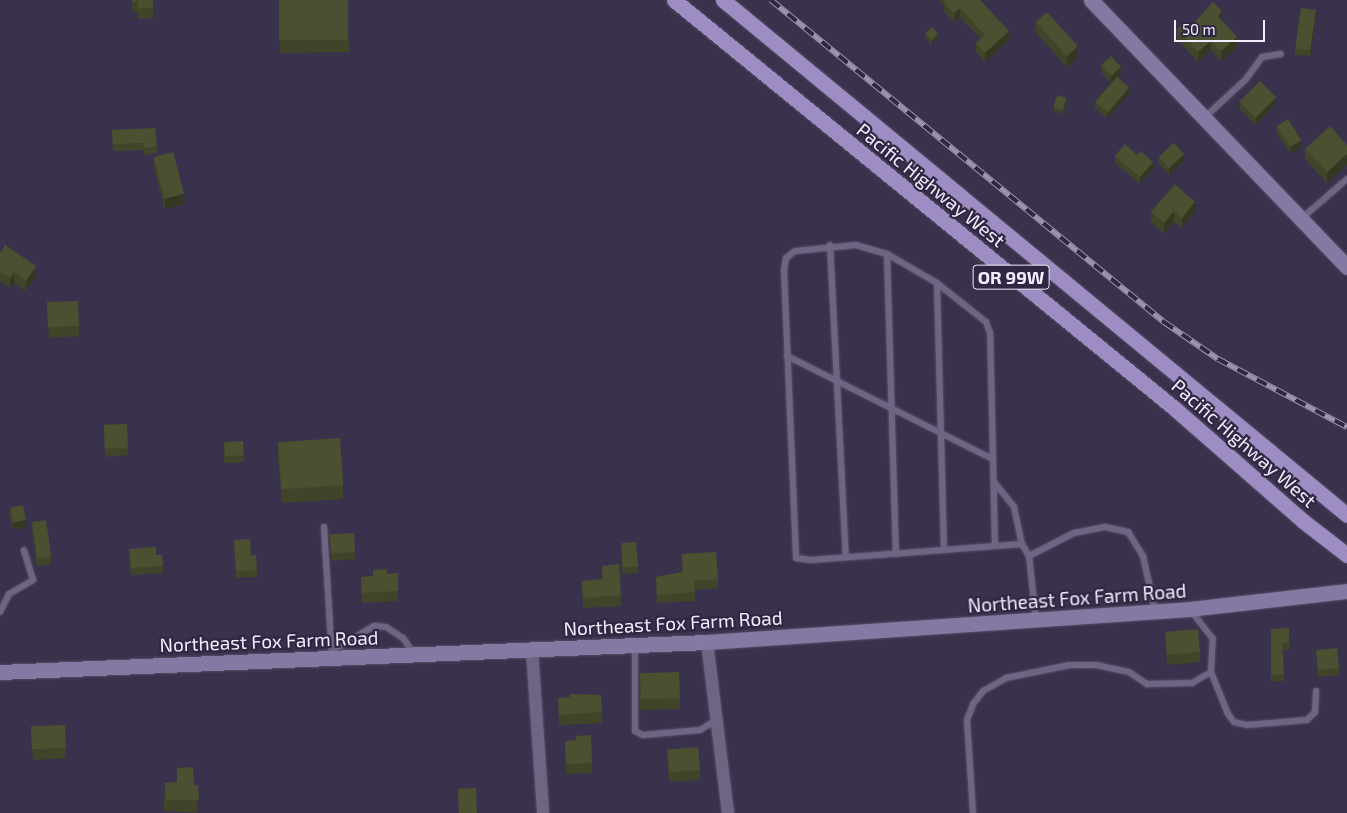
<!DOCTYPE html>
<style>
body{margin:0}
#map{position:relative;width:1347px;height:813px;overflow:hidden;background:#3a324d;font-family:"Exo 2",sans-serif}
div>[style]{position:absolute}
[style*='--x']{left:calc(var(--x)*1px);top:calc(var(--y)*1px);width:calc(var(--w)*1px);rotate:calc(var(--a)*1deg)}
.roads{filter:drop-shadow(0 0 1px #575067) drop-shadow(0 0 1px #575067)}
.lane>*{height:6px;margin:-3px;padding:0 3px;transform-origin:3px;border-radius:3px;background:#6e6584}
.street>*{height:12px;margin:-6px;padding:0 6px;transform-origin:6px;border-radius:6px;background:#6e6584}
.secondary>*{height:15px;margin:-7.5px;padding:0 7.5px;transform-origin:7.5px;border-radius:7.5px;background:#8579a3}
.primary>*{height:15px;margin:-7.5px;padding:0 7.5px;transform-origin:7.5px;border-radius:7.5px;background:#9d8dc2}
.rail>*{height:5.5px;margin-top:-2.75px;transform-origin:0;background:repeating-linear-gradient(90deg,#302842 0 11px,#9b94ab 0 22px);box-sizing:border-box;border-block:1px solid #9b94ab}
.wall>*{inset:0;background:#40452a;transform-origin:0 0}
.shaded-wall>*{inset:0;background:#343822}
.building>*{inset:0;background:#4b5031;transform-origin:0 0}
span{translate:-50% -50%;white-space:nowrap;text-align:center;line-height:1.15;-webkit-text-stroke:4.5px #302842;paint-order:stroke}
.shield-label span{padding:1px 4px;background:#302842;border:1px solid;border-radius:4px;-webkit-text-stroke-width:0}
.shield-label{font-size:18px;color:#f2edff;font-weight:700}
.street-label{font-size:19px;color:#f2edff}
.scale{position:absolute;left:1174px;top:20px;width:91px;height:22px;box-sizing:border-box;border:2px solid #f2edff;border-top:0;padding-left:6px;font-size:15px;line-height:18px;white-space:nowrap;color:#f2edff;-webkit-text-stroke:4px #302842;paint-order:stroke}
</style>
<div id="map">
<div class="roads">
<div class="lane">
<i style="--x:1205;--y:117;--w:56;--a:-42.8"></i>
<i style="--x:1246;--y:79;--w:27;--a:-54"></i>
<i style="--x:1262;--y:57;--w:19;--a:-9"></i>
<i style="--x:1302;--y:218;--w:60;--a:-40.9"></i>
<i style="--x:830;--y:245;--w:312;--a:87.1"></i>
<i style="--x:887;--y:254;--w:300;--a:88.3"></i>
<i style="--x:937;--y:283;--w:267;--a:88.5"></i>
<i style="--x:787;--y:356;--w:230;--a:26.6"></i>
<i style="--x:994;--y:482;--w:32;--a:51"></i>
<i style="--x:1014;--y:507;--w:38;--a:78"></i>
<i style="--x:324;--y:527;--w:130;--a:86.5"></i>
<i style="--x:995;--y:546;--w:213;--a:-91.3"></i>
<i style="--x:990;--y:333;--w:12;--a:-110"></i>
<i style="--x:986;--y:322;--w:63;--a:-141.5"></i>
<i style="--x:937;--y:283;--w:58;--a:-149.9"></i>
<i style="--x:887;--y:254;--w:32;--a:-164"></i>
<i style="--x:856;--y:245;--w:61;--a:174.4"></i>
<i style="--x:795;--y:251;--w:11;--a:142"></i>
<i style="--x:786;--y:258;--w:12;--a:99"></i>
<i style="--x:784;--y:270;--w:288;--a:87.6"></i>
<i style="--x:796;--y:558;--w:15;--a:8"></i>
<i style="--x:811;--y:560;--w:133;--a:-4.3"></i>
<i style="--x:944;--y:550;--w:51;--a:-4.5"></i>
<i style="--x:995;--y:546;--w:27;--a:-4"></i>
<i style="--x:1022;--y:544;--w:14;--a:60"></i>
<i style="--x:0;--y:612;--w:20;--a:-63"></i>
<i style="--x:9;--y:594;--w:28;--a:-30"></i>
<i style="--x:33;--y:580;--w:31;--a:-107"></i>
<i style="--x:1036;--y:620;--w:64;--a:-96.2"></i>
<i style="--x:1029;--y:556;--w:51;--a:-27.1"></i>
<i style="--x:1074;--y:533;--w:32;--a:-11"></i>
<i style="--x:1105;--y:527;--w:24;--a:12"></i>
<i style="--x:1128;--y:532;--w:28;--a:58"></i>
<i style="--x:1143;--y:556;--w:55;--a:77.5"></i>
<i style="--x:635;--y:646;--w:85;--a:90"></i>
<i style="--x:635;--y:731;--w:9;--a:27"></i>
<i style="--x:643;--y:735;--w:57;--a:-5"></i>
<i style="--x:700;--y:730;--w:19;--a:-32"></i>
<i style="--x:332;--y:651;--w:49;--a:-30.8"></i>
<i style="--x:374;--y:626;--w:12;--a:5"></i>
<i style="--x:386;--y:627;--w:20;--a:33"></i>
<i style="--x:403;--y:638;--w:19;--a:55"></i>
<i style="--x:1211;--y:672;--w:45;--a:68"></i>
<i style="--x:1228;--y:714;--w:10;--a:53"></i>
<i style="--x:1234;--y:722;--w:13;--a:13"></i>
<i style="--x:1247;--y:725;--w:60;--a:-4.8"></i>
<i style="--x:1307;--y:720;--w:11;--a:-45"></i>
<i style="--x:1315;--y:712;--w:21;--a:-87"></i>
<i style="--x:973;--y:813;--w:93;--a:-93.7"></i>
<i style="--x:967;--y:720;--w:17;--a:-69"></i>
<i style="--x:973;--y:704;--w:16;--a:-52"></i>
<i style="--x:983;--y:691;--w:26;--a:-29"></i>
<i style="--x:1006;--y:678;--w:65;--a:-11.5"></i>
<i style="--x:1070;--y:665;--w:26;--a:0"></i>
<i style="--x:1096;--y:665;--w:34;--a:12"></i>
<i style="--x:1129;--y:672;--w:22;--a:34"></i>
<i style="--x:1147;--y:684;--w:45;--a:-1.3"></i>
<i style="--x:1192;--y:683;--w:22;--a:-30"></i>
<i style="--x:1211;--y:672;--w:33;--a:-87"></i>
<i style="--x:1213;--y:639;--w:37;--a:-128"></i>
</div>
<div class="street">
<i style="--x:707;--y:642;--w:172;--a:83"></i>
<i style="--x:532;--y:650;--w:163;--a:86.1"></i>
</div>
<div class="secondary">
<i style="--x:1091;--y:0;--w:370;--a:46.2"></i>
<i style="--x:0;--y:672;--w:708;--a:-2.43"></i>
<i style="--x:707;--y:642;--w:483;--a:-3.9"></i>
<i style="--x:1189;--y:609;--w:159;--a:-6.5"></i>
</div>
<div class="primary">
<i style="--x:674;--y:0;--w:645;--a:39.21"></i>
<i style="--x:1174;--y:408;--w:171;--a:41.2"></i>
<i style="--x:1303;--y:521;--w:56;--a:37.7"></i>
<i style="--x:723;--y:0;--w:809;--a:39.53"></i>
</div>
</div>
<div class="rail">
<i style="--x:771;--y:0;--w:508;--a:39.33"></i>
<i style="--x:1164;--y:322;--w:65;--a:34.4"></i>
<i style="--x:1218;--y:359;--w:146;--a:27.8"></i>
</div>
<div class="wall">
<i style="clip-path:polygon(132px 0,153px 0,153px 18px,138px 19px,138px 12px,132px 12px)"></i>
<i style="clip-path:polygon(279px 0,349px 38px,349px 52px,280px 53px)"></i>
<i style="clip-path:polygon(939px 0,980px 0,1009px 40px,985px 62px,976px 52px,976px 43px,981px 39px,960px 17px,954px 22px,944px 11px,944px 5px)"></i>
<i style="clip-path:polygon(1316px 16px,1310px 56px,1295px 55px,1295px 49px)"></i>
<i style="clip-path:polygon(1222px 21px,1237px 47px,1221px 61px,1211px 50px,1198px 62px,1177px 39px,1177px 29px)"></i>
<i style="clip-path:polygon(1036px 22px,1078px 57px,1067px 67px,1036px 33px)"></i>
<i style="clip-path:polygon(925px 34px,938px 37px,932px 44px,925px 37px)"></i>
<i style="clip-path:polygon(1101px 65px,1121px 74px,1118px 77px,1129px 94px,1107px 118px,1095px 108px,1095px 101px,1111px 83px,1101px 72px)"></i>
<i style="clip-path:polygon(1067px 101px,1063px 114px,1054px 111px,1054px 108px)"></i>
<i style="clip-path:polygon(1240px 102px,1276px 104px,1256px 125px,1240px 109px)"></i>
<i style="clip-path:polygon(1277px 126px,1301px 147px,1290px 153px,1277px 133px)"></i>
<i style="clip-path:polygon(112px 130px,157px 146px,157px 153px,144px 155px,144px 150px,113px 151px)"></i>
<i style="clip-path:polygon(1347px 145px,1347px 165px,1327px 183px,1305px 159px,1305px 149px)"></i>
<i style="clip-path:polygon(1115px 156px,1153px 169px,1140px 184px,1115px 163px)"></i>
<i style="clip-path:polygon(154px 157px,184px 204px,165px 209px,154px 168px)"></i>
<i style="clip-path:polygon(1159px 157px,1184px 161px,1169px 175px,1159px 164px)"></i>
<i style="clip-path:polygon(1175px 184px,1195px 212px,1182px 228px,1174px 222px,1164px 234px,1151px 222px,1151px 212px)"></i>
<i style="clip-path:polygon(0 253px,36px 276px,26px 291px,14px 283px,10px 288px,0 281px)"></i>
<i style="clip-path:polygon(47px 303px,79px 326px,79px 336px,49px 338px)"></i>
<i style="clip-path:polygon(104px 426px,128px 448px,128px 455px,105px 457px)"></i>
<i style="clip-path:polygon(278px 442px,343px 485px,343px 499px,282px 503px,278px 456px)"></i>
<i style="clip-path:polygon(224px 443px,244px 455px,244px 462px,224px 463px)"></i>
<i style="clip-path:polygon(10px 508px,26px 527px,13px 530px,10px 515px)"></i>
<i style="clip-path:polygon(32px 522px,51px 557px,51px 564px,37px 566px,32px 529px)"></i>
<i style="clip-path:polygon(330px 534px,355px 552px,355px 559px,331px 561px)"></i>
<i style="clip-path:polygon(234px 540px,251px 556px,257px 570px,257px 577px,236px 578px)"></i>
<i style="clip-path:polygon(621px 543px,638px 566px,638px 573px,622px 574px)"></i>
<i style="clip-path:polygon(129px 549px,156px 555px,163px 566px,163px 573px,131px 575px)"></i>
<i style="clip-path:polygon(682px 554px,718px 579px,718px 588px,695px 590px,695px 601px,657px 603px,656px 577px,682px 572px)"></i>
<i style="clip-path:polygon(602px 566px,621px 595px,621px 606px,583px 608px,582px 581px,602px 579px)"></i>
<i style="clip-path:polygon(387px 574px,398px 591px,398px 601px,362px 603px,361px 577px,373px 576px)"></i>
<i style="clip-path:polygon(1289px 628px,1289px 650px,1282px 650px,1284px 681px,1271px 682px,1271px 629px)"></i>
<i style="clip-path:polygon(1165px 632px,1200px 652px,1200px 662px,1167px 665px)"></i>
<i style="clip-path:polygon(1316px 650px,1339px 668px,1339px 675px,1318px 677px)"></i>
<i style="clip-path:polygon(640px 673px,680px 698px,680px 709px,640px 710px)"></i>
<i style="clip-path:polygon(558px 698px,602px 712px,602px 723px,559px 725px)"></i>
<i style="clip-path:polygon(31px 727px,66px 748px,66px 758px,33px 760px)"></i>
<i style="clip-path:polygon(576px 740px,592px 763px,592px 773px,566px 774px,565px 741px)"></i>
<i style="clip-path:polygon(667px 749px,700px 770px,700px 780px,669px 782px)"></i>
<i style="left:165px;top:783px;width:33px;height:28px;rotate:3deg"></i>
</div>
<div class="shaded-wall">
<i style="clip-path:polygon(960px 8px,960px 17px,954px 22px,954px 13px)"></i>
<i style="clip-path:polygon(1316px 10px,1316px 16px,1310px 56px,1310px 50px)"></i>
<i style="clip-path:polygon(1222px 11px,1222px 21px,1218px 16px)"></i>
<i style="clip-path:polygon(1009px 31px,1009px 40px,985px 62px,985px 53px)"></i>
<i style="clip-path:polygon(938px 34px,938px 37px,932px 44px,932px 40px)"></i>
<i style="clip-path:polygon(1237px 37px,1237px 47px,1221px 61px,1221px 51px)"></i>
<i style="clip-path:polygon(1211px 41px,1211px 50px,1198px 62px,1198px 52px)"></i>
<i style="clip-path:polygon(1078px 46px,1078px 57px,1067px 67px,1067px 56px)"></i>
<i style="clip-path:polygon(1121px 67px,1121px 74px,1111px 83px,1111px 76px)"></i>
<i style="clip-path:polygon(1129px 87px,1129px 94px,1107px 118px,1107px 111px)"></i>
<i style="clip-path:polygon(1276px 97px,1276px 104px,1256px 125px,1256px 118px)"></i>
<i style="clip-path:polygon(1067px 98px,1067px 101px,1063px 114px,1063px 111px)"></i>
<i style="clip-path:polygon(1301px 140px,1301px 147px,1290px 153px,1290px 146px)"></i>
<i style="clip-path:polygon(1184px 154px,1184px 161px,1169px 175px,1169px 168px)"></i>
<i style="clip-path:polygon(1347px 154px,1347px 165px,1327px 183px,1327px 172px)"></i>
<i style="clip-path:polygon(1153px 162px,1153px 169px,1140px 184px,1140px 177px)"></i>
<i style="clip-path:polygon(184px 194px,184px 204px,165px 209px,165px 199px)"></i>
<i style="clip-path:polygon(1195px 202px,1195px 212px,1182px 228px,1182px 218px)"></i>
<i style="clip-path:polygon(1174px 211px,1174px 222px,1164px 234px,1164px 223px)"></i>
<i style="clip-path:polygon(36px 266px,36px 276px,26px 291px,26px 281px)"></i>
<i style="clip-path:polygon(14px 272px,14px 283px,10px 288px,10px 278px)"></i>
<i style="clip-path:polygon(26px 520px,26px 527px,13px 530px,13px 523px)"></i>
</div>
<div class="building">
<i style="clip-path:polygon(132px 0,153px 0,153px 8px,138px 8px,138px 1px,132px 2px)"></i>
<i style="left:279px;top:0;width:69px;height:40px"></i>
<i style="clip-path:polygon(946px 0,980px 0,1009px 31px,985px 53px,976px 43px,985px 35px,960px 8px,954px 13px,944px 2px)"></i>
<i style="clip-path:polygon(1213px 2px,1222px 11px,1218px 16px,1237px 37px,1221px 51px,1211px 41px,1198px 52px,1177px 29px,1186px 22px,1190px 27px)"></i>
<i style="left:1301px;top:8px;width:15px;height:41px;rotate:8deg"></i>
<i style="left:1047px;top:12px;width:46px;height:15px;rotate:48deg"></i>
<i style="clip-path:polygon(932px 27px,938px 34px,932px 40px,925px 34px)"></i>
<i style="left:1111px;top:56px;width:15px;height:13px;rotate:48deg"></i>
<i style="left:1117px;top:77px;width:16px;height:33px;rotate:40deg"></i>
<i style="left:1260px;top:81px;width:23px;height:29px;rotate:45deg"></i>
<i style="left:1057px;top:95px;width:10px;height:13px;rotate:17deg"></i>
<i style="left:1288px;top:119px;width:25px;height:13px;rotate:58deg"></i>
<i style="clip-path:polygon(1330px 126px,1347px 145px,1347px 154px,1327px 172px,1305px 149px)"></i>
<i style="clip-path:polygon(155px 128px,157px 146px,144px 148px,144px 143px,113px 144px,112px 130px)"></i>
<i style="left:1174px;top:143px;width:15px;height:21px;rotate:48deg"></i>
<i style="clip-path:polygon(1125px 144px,1137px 155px,1141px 151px,1153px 162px,1140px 177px,1115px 156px)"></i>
<i style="left:173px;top:152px;width:43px;height:20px;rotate:75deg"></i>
<i style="clip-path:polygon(1175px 184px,1195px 202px,1182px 218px,1174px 211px,1164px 223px,1151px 212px)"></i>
<i style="clip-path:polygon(5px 245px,36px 266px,26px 281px,14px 272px,10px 278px,0 271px,0 253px)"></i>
<i style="left:78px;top:301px;width:25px;height:31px;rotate:88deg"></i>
<i style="left:127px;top:424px;width:24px;height:23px;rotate:88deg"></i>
<i style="left:340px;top:438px;width:47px;height:62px;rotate:86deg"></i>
<i style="left:243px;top:441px;width:14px;height:19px;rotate:86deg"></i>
<i style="left:23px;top:505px;width:15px;height:13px;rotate:79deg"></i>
<i style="left:46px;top:520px;width:37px;height:14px;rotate:82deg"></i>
<i style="left:354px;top:533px;width:19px;height:24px;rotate:87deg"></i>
<i style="clip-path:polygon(250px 539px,251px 556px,256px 555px,257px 570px,236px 571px,234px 540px)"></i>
<i style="left:636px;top:542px;width:24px;height:15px;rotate:85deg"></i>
<i style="clip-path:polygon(156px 547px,156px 555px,162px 555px,163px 566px,131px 568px,129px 549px)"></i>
<i style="clip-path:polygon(716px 552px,718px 579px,694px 581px,695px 592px,657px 595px,656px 577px,683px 572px,682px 554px)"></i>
<i style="clip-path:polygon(619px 564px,621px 595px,583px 598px,582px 581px,603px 579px,602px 566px)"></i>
<i style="clip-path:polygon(387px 569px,387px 574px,398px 573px,398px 591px,362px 593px,361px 577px,373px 576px,373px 570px)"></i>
<i style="clip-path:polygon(1289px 628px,1289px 643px,1282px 643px,1284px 674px,1271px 675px,1271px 629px)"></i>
<i style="left:1198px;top:629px;width:23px;height:33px;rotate:85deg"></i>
<i style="left:1337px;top:648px;width:20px;height:21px;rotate:84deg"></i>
<i style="left:679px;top:672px;width:26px;height:39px;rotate:88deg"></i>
<i style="clip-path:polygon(570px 694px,601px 695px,602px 712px,559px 715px,558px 698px,570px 697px)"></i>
<i style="left:65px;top:725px;width:23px;height:34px;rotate:88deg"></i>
<i style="clip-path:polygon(591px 735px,592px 763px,566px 764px,565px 741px,576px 740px,576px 736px)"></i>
<i style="left:698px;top:747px;width:23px;height:31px;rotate:85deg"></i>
<i style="clip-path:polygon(193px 767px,194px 785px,198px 785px,199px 800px,166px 800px,165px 783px,177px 782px,177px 768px)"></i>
<i style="left:476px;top:788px;width:25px;height:18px;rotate:88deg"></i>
</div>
<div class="shield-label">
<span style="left:1011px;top:277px">OR 99W</span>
</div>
<div class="street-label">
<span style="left:931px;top:185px;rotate:39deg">Pacific Highway West</span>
<span style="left:1244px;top:443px;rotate:41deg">Pacific Highway West</span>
<span style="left:1077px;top:598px;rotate:-4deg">Northeast Fox Farm Road</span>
<span style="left:673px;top:623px;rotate:-3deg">Northeast Fox Farm Road</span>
<span style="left:269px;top:641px;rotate:-2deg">Northeast Fox Farm Road</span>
</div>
<div class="scale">50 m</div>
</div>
